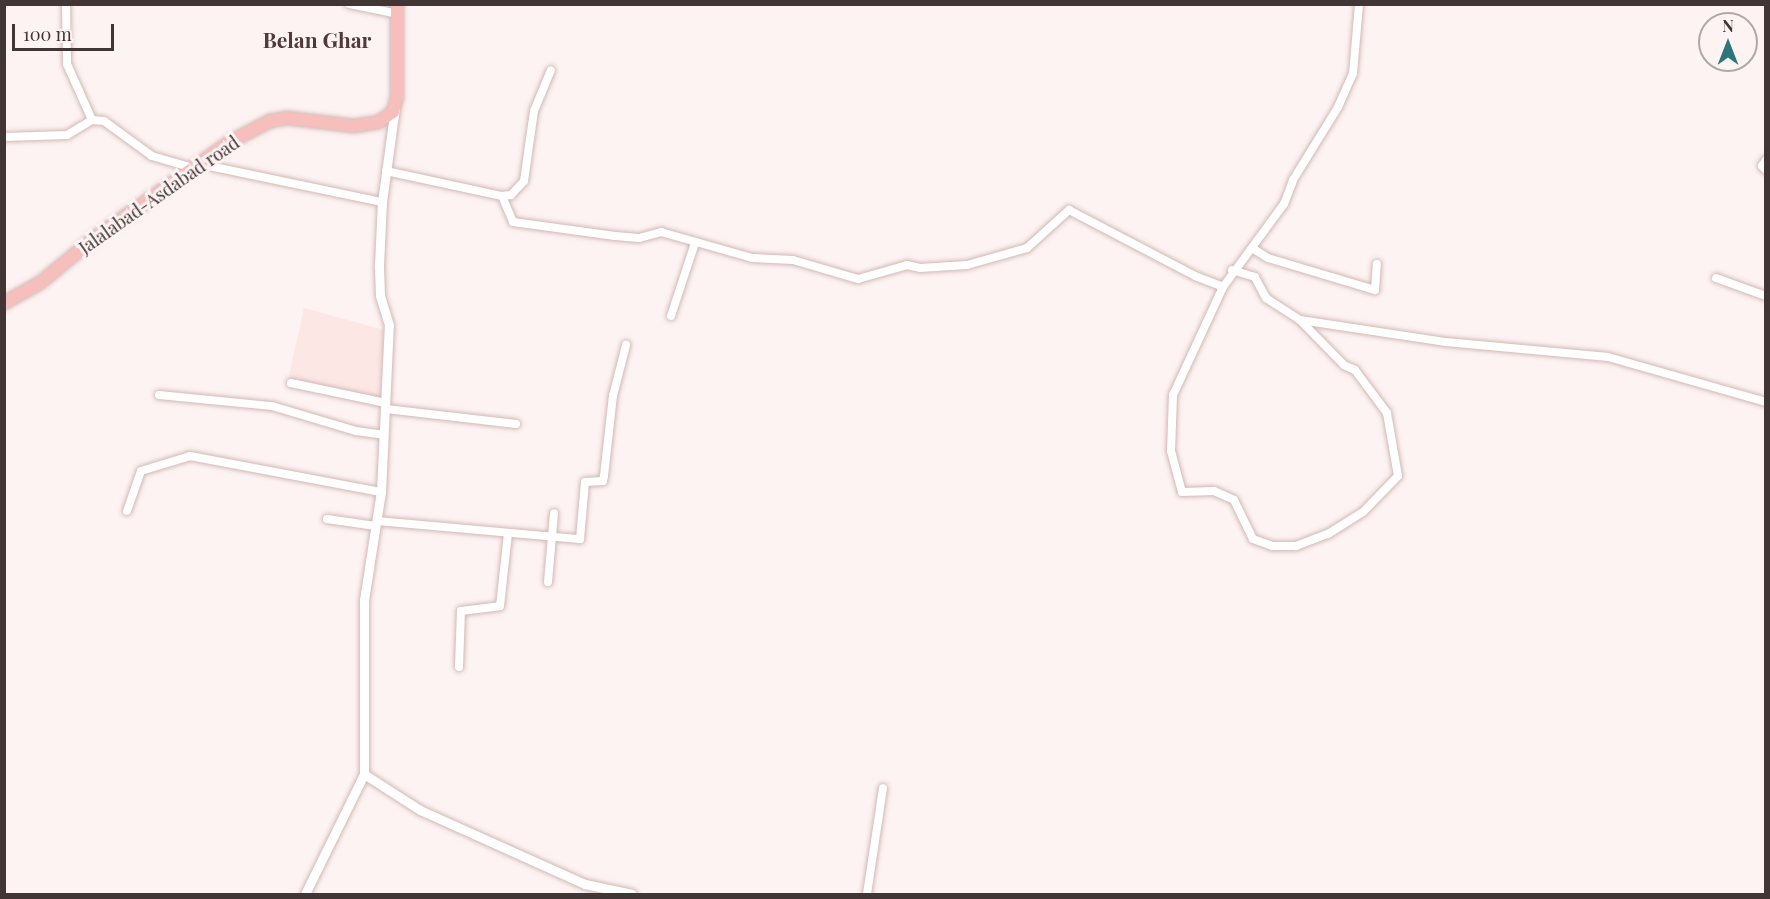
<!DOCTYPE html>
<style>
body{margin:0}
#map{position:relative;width:1770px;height:899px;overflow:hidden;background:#fdf3f2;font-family:"Playfair Display",serif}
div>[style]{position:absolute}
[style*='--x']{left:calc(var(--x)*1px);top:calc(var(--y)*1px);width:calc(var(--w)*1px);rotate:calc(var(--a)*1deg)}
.built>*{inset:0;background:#fce7e5}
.roads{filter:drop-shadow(0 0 2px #d2b8b6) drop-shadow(0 0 2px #d2b8b6)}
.minor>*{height:8px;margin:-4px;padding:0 4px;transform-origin:4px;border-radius:4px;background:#fff}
.tertiary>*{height:9px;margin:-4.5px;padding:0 4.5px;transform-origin:4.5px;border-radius:4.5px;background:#fff}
.primary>*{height:12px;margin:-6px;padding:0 6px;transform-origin:6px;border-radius:6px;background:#f7bfbc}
span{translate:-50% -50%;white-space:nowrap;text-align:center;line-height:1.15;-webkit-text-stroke:6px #fdf3f2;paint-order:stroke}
.street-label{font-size:18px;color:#413635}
.quarter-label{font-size:21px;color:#4f3a39;font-weight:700}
.frame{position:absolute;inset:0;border:6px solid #413635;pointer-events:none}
.north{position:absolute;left:1698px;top:12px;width:60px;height:60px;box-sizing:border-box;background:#fdf3f2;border:2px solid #b2a7a6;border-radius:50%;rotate:0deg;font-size:16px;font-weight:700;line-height:24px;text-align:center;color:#413635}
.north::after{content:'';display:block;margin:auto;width:21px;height:27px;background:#2b757b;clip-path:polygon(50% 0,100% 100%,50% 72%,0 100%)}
.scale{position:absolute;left:12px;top:24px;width:102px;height:27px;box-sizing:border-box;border:3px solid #413635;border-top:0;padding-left:8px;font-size:18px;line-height:21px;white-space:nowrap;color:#413635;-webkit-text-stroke:4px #fdf3f2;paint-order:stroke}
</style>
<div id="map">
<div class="built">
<i style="clip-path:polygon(304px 308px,384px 330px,380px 399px,287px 385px)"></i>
</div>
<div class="roads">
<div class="minor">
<i style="--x:66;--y:4;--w:60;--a:89"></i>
<i style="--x:67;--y:64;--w:61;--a:65.9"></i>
<i style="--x:92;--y:120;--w:12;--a:5"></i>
<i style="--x:104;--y:121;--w:59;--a:36.1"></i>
<i style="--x:152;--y:156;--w:43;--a:16.3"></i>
<i style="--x:349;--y:4;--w:50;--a:11.5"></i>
<i style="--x:4;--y:137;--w:63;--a:-1.8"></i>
<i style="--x:67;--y:135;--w:29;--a:-31"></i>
<i style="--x:205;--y:160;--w:11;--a:38"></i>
<i style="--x:214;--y:167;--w:172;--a:11.8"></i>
<i style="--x:1766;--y:160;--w:7;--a:124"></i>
<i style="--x:1762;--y:166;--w:6;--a:45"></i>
<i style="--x:386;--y:171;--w:119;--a:12.2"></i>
<i style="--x:502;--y:196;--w:28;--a:67"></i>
<i style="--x:513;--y:222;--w:103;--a:7.8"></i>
<i style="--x:615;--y:236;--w:24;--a:5"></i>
<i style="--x:639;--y:238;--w:23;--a:-15"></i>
<i style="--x:661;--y:232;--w:95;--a:15.9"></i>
<i style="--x:752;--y:258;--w:41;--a:2.8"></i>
<i style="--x:793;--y:260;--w:68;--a:16.3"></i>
<i style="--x:858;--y:279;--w:51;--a:-15.9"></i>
<i style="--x:907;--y:265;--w:13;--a:13"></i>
<i style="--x:920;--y:268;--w:47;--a:-3.7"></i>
<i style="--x:967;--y:265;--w:62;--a:-15.8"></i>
<i style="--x:1027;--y:248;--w:57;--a:-42.1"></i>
<i style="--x:1069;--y:210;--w:142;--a:27.6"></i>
<i style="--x:1195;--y:276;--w:30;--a:21"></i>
<i style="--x:1223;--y:287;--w:103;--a:-53.7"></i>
<i style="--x:1284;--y:204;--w:26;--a:-69"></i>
<i style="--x:1293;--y:180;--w:86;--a:-58.3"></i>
<i style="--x:1338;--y:107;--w:36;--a:-66"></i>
<i style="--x:1353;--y:74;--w:70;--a:-85.1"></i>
<i style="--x:502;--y:196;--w:9;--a:-6"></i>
<i style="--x:511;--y:195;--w:19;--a:-47"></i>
<i style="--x:524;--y:181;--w:71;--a:-81.9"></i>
<i style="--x:534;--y:111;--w:44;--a:-67.5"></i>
<i style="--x:1252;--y:248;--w:19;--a:32"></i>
<i style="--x:1268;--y:258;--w:112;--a:16.7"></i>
<i style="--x:1375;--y:290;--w:26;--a:-86"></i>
<i style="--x:1716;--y:278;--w:53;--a:19.8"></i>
<i style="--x:1223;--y:287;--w:119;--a:114.8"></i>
<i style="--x:1173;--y:395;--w:56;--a:92"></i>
<i style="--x:1171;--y:451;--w:42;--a:75"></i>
<i style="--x:1182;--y:492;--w:32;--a:-2"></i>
<i style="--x:1214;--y:491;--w:22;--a:24"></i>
<i style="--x:1234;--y:500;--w:43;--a:64"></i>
<i style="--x:1253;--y:539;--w:20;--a:20"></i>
<i style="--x:1272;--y:546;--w:24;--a:0"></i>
<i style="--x:1296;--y:546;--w:34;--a:-21"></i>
<i style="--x:1328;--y:534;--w:41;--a:-32.2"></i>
<i style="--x:1363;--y:512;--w:50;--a:-45.8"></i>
<i style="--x:1398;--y:476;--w:64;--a:-99.9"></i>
<i style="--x:1387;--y:413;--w:54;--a:-126.7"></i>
<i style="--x:1355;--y:370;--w:12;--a:-156"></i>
<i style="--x:1344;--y:365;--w:63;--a:-134.4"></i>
<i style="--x:1300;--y:320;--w:40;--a:-147.1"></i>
<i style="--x:1266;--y:298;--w:24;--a:-118"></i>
<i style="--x:1255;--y:277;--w:24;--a:-163"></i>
<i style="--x:671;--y:316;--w:77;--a:-71.8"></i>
<i style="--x:1300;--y:320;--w:148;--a:8.6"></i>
<i style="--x:1446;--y:342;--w:163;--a:5.3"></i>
<i style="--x:1608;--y:357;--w:164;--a:15.9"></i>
<i style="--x:291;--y:383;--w:97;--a:11.9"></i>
<i style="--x:159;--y:395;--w:114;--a:5.6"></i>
<i style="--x:272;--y:406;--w:88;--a:16.6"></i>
<i style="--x:356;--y:431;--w:28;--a:8"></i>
<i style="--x:386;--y:409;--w:131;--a:6.6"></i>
<i style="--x:127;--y:511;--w:42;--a:-70.7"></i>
<i style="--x:141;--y:471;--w:51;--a:-17"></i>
<i style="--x:190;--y:456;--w:194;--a:10.7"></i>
<i style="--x:327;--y:519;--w:49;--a:8.3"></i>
<i style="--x:377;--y:521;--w:204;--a:5.1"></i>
<i style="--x:580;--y:539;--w:57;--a:-85"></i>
<i style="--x:585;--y:482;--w:18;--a:-3"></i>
<i style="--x:603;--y:481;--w:5;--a:-79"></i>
<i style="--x:604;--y:476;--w:81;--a:-83.6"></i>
<i style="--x:613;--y:396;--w:53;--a:-75.7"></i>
<i style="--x:548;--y:582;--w:69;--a:-85"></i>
<i style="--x:459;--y:667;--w:56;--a:-88"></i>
<i style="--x:461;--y:611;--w:39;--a:-7"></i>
<i style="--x:500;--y:606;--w:72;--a:-83.7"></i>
<i style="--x:867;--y:894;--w:107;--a:-81.4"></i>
</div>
<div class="tertiary">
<i style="--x:364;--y:774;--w:67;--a:32.7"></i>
<i style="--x:420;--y:810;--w:181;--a:24.2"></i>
<i style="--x:585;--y:884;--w:48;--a:12"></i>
<i style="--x:305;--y:894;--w:134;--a:-63.8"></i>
<i style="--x:364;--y:774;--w:174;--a:-90"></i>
<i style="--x:364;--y:600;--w:109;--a:-81.1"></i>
<i style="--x:381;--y:492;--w:167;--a:-87.3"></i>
<i style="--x:389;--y:325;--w:30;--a:-107"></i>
<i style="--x:380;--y:296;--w:31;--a:-92"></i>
<i style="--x:379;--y:265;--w:63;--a:-87.3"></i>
<i style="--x:382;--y:202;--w:96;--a:-82.2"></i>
</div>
<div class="primary">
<i style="--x:4;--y:303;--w:41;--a:-29.1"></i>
<i style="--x:40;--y:283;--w:67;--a:-39.6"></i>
<i style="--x:92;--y:240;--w:169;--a:-35.4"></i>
<i style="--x:230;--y:142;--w:45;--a:-27.7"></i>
<i style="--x:270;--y:121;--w:17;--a:-10"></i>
<i style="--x:287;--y:118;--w:67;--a:6.8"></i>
<i style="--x:354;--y:126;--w:25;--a:-9"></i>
<i style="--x:379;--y:122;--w:17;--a:-36"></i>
<i style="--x:393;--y:112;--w:16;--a:-75"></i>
<i style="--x:397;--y:97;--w:93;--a:-90"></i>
</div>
</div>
<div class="street-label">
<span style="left:159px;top:195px;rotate:-35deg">Jalalabad-Asdabad road</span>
</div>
<div class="quarter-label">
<span style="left:317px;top:39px">Belan Ghar</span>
</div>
<div class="frame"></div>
<div class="north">N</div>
<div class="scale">100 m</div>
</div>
